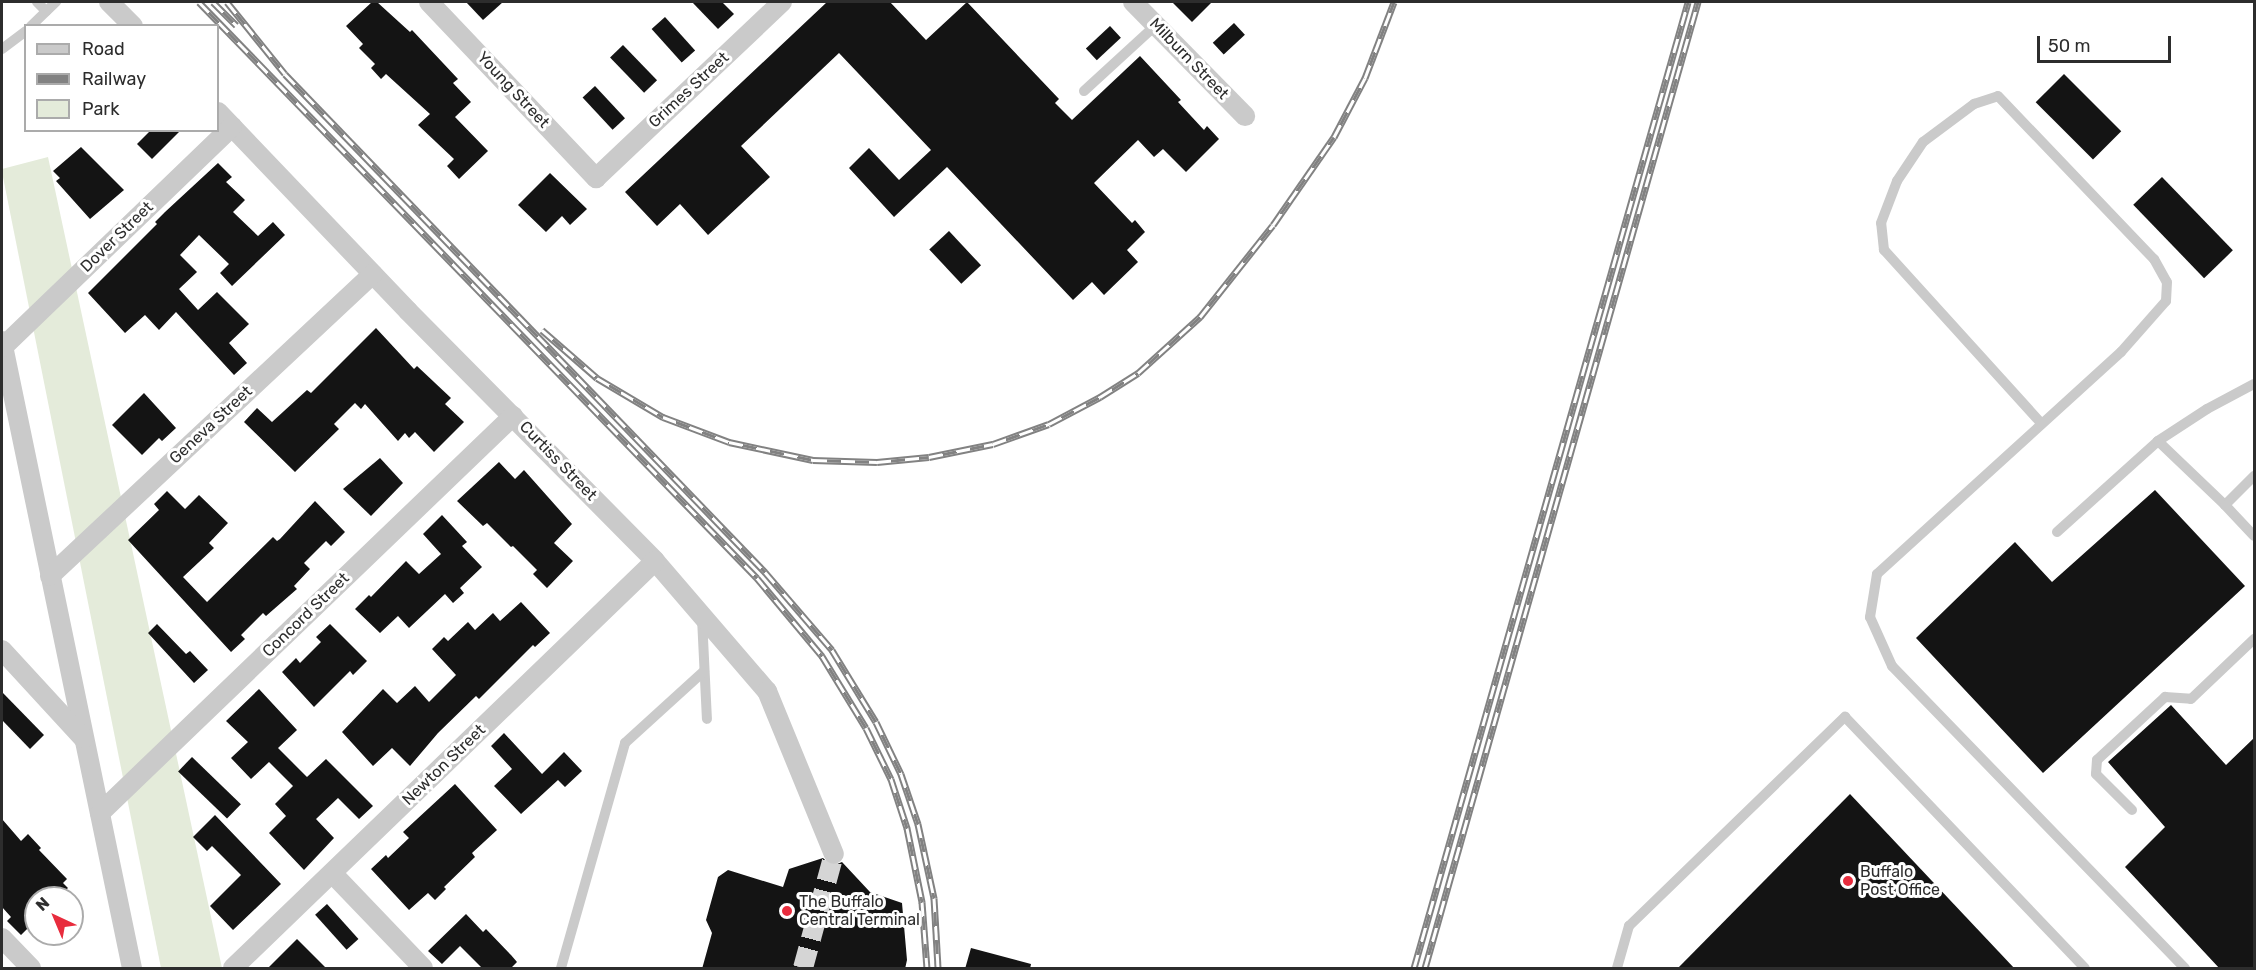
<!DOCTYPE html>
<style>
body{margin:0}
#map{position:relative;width:2256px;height:970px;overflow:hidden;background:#fff;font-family:Rubik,sans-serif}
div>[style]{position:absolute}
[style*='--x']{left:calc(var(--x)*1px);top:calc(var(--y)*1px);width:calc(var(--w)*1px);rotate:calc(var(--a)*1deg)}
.green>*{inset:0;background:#e4ebda}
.building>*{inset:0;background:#141414;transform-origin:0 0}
.minor-tunnel>*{height:20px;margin-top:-10px;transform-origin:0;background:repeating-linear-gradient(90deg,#d5d5d5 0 20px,transparent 0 30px)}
.service>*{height:10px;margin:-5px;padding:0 5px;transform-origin:5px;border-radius:5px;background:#cacaca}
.minor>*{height:20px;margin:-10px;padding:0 10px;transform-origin:10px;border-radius:10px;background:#cacaca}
.rail>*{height:7px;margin-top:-3.5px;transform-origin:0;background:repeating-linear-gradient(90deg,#fff 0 14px,#828282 0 28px);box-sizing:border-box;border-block:2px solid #828282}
.dots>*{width:16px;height:16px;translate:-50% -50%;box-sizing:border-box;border:3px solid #fff;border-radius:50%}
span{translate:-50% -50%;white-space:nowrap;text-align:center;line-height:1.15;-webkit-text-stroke:6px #fff;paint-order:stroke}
.street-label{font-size:16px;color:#2d2d2d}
.poi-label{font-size:16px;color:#2d2d2d}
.left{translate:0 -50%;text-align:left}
.frame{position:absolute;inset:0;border:3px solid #2d2d2d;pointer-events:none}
.legend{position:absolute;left:24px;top:24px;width:195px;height:108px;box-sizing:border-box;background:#fff;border:2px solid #ababab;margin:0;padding:8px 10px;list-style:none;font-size:18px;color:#2d2d2d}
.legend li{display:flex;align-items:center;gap:12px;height:30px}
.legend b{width:30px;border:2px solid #ababab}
.north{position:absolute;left:24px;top:886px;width:60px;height:60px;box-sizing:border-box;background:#fff;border:2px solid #ababab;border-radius:50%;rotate:316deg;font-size:16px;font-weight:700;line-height:24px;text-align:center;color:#2d2d2d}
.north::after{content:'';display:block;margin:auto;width:21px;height:27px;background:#e82c3d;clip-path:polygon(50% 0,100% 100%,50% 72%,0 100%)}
.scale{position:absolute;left:2037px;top:36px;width:134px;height:27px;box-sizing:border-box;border:3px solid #2d2d2d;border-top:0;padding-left:8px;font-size:18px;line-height:21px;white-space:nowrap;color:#2d2d2d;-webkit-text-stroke:4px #fff;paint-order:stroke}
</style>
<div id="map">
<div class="green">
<i style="clip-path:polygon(48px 157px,222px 968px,161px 968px,2px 172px,2px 169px)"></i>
</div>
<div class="building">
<i style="clip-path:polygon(372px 2px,377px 2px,410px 32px,412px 30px,458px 79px,453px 83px,471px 102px,455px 117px,488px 151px,459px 179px,447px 166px,454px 159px,418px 125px,430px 114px,386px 74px,381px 79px,371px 68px,375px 64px,359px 48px,363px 44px,346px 26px)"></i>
<i style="clip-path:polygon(466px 2px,503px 2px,483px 20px)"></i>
<i style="clip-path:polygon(692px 2px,722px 2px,734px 14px,718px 29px)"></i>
<i style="clip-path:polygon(827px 2px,890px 2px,926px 40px,967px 2px,1059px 99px,1055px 103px,1072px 120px,1140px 56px,1181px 100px,1178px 102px,1204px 130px,1207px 126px,1219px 139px,1186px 172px,1163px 149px,1154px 157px,1138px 140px,1094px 183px,1132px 223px,1135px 220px,1145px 232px,1127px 250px,1138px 262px,1104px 295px,1092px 282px,1073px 300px,947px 167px,894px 217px,849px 168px,869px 148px,899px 180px,931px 150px,839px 53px,741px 146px,770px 177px,708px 235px,680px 204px,657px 226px,625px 192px)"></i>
<i style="clip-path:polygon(1172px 2px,1212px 2px,1192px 22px)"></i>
<i style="left:665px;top:17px;width:45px;height:18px;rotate:48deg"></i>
<i style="left:1234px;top:23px;width:16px;height:29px;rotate:47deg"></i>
<i style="left:1110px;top:26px;width:16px;height:33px;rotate:47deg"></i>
<i style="left:623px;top:45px;width:49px;height:18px;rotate:46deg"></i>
<i style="left:2064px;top:74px;width:81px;height:40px;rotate:45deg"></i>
<i style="left:595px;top:86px;width:44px;height:17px;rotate:47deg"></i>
<i style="clip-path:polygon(151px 130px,181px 130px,152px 159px,137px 144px)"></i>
<i style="clip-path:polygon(81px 147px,124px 190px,90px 219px,56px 181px,60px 178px,53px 171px)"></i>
<i style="clip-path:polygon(218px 163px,232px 177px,226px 182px,245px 200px,233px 212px,258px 236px,273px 222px,285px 235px,232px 286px,220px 273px,229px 264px,199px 235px,180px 255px,197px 272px,179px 289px,198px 310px,217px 292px,249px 324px,229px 343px,247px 363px,234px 375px,176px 312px,159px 330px,145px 315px,125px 333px,88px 293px,157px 224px,155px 222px,165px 212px)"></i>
<i style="clip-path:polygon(550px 173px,587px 209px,570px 225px,562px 216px,546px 232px,518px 205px)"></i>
<i style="left:2162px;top:177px;width:102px;height:40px;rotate:46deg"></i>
<i style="left:949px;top:231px;width:47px;height:27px;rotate:47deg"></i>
<i style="clip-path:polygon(376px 328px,414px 369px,417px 366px,451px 398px,445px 404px,464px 422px,434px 452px,415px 432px,409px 438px,405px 433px,398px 441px,365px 404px,361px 409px,355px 403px,334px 424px,339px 429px,295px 472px,244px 422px,257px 408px,272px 422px,307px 390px,311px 393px)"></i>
<i style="clip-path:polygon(144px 393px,176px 428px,162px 441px,159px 438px,142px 455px,112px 425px)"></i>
<i style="clip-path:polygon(380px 458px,403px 483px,371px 516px,343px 489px)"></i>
<i style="clip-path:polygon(499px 462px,515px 479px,524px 470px,572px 524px,554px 543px,573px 561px,547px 588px,533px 574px,537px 570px,513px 546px,511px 547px,487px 523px,483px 526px,457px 501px)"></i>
<i style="clip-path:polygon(2155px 490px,2245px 586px,2043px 773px,1916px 638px,2015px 542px,2052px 582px)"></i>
<i style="clip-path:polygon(167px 491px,185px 509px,199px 495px,228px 523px,209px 543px,214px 548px,183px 577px,207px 602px,273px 537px,277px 541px,280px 539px,315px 501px,345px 532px,331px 546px,326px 541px,304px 563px,310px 569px,294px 586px,297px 589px,266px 616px,263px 613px,241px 635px,245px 639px,231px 652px,128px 540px,159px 510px,154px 504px)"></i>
<i style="clip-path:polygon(442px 515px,467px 542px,462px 546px,482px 567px,460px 588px,464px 593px,453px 603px,445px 594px,409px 628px,398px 616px,380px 633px,355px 609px,369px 595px,371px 597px,406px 561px,419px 574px,441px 554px,423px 534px)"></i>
<i style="clip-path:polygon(521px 602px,550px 633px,535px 647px,533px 645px,479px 699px,476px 696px,438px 733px,410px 766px,392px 748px,373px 766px,342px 732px,383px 689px,397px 703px,415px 686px,429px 702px,456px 675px,432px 649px,444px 637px,448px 641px,468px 622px,475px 630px,493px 613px,500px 621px)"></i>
<i style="clip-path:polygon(157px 624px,186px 654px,190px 651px,208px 670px,194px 683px,148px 633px)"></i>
<i style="clip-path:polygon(330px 624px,367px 661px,353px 675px,350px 671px,314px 707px,282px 672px,296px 658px,300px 663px,321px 642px,316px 637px)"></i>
<i style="clip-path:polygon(259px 689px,297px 730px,278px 748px,307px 777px,326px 759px,373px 806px,359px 819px,338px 798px,316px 819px,334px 838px,304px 870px,269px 833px,286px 816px,275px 804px,293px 786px,269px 762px,251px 779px,231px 758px,248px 742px,226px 721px)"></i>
<i style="clip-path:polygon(2px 692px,44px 735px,30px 749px,2px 720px)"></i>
<i style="clip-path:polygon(2171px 705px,2226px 765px,2254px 738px,2254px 969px,2220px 969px,2125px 867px,2165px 827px,2108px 762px)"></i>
<i style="clip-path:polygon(504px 733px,542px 774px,564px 752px,582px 771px,565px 787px,558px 780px,521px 814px,494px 786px,512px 769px,491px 746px)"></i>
<i style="left:192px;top:757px;width:68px;height:20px;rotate:44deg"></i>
<i style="clip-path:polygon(455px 784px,497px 830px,472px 853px,475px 857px,444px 887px,446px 889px,435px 900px,428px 893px,409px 910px,371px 869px,386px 855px,388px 858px,409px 838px,403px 832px)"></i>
<i style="clip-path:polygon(1850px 794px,2015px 969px,1677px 969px)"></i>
<i style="clip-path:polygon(215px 815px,281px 884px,233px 930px,210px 906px,241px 875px,212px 846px,207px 851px,193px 837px)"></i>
<i style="clip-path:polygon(2px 819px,21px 841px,28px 834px,41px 848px,39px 850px,67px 879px,63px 883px,68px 888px,57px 898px,36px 898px,36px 920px,21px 935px,7px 921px,11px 917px,2px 907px)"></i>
<i style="clip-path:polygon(823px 858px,832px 866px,842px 862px,870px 892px,902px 903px,907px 960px,905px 969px,702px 969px,712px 933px,706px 920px,718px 877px,728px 870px,783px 887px,789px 869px)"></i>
<i style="left:327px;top:904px;width:47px;height:16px;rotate:48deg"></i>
<i style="clip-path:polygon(466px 914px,483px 932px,486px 929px,511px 955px,517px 962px,510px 969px,483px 969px,460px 946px,442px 964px,428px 951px)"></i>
<i style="clip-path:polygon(297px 939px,327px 969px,267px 969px)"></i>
<i style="clip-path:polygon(971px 948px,1031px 964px,1030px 969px,965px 969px)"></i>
</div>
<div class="minor-tunnel">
<i style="--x:803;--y:968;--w:118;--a:-74.8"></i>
</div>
<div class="service">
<i style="--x:37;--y:2;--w:13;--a:45"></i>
<i style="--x:31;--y:26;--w:35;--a:-44"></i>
<i style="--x:2;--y:49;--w:30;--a:-37"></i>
<i style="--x:1084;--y:91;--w:98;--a:-42.5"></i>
<i style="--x:2254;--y:384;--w:53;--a:152"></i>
<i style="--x:2207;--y:409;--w:59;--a:146.9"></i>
<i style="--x:2158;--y:441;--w:93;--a:43.7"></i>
<i style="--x:2225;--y:505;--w:41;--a:-45"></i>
<i style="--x:2041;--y:423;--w:234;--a:-132.2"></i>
<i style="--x:1884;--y:250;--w:27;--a:-96"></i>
<i style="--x:1881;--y:223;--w:45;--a:-69.1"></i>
<i style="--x:1897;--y:181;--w:47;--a:-56.3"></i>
<i style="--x:1923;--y:142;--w:64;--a:-36.7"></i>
<i style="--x:1974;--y:104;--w:25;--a:-18"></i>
<i style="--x:1998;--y:96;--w:226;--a:46.3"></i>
<i style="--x:2154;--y:259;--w:26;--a:61"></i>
<i style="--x:2167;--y:282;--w:19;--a:93"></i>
<i style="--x:2166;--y:301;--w:68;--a:131.4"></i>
<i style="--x:2121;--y:352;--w:330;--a:137.7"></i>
<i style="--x:1877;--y:574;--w:44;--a:99.2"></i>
<i style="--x:1870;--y:617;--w:54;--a:65.8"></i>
<i style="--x:1892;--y:666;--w:421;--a:45.9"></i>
<i style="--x:2225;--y:505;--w:42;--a:46.9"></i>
<i style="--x:2057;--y:532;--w:136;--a:-42"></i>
<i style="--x:702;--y:618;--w:101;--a:87.2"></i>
<i style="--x:2132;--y:810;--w:51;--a:-135"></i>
<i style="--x:2096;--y:774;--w:14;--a:-86"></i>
<i style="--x:2097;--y:760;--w:93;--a:-42.8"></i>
<i style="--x:2165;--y:697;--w:26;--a:4"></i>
<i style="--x:2191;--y:699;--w:87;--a:-43.6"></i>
<i style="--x:561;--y:968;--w:234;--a:-74.1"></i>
<i style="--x:625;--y:743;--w:107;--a:-42.3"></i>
<i style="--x:1617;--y:968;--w:44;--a:-74.1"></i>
<i style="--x:1629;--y:926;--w:301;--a:-44.1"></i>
<i style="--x:1845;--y:717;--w:347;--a:46.3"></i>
</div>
<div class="minor">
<i style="--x:109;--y:2;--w:34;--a:45"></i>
<i style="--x:429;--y:2;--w:243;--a:46.5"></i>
<i style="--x:596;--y:178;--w:256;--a:-43.4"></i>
<i style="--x:1133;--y:2;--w:160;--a:45.5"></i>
<i style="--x:218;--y:112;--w:275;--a:46.3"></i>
<i style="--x:408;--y:311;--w:351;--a:45.3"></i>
<i style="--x:655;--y:561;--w:172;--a:49.3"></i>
<i style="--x:767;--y:691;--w:176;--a:67.7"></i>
<i style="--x:2;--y:341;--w:640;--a:78.29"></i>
<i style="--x:3;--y:347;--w:318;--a:-43.9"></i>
<i style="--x:50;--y:576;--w:442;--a:-43.1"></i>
<i style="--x:2;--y:650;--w:120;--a:47.4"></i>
<i style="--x:100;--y:813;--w:573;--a:-43.87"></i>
<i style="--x:333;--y:874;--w:130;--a:46.2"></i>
<i style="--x:2;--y:938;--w:42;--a:46"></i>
<i style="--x:233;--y:968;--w:586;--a:-43.96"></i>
</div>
<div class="rail">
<i style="--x:199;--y:2;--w:802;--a:45.91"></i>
<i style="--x:757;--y:578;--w:102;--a:50.2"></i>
<i style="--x:822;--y:656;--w:84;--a:58.6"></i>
<i style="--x:866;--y:728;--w:57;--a:63.9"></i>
<i style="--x:891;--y:779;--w:52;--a:71.9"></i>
<i style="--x:907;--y:828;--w:76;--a:78.5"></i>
<i style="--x:922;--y:902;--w:66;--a:85.7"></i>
<i style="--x:213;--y:2;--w:33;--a:45"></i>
<i style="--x:227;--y:2;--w:92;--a:51.1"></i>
<i style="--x:285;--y:74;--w:692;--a:46.05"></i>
<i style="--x:765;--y:572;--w:103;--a:49.3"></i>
<i style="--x:832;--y:650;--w:84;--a:58.6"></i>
<i style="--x:876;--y:722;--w:58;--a:64.3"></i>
<i style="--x:901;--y:774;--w:53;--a:71.2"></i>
<i style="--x:918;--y:824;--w:76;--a:77.8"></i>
<i style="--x:934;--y:898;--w:70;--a:86.7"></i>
<i style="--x:542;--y:330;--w:73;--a:41.1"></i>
<i style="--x:597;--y:378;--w:77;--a:30.6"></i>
<i style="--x:663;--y:417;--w:71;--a:20.7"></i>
<i style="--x:729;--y:442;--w:86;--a:12.1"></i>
<i style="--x:813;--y:460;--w:64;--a:1.8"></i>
<i style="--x:877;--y:462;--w:52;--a:-5.5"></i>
<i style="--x:929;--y:457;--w:65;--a:-11.5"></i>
<i style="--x:993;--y:444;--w:59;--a:-19.7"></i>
<i style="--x:1049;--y:424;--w:58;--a:-27.9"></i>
<i style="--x:1100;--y:397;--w:45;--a:-32.3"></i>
<i style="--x:1138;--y:373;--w:84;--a:-42.1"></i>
<i style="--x:1200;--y:317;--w:117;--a:-51.6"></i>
<i style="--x:1273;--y:225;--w:107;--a:-55.3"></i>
<i style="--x:1334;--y:137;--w:67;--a:-62.3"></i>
<i style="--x:1365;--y:78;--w:81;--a:-69.1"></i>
<i style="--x:1414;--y:968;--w:1004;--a:-74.16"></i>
<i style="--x:1425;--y:968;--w:1004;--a:-74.22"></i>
</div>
<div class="dots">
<i style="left:1848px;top:881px;background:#e82c3d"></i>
<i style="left:787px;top:911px;background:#e82c3d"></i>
</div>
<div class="street-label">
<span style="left:1189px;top:59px;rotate:46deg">Milburn Street</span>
<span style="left:513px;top:90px;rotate:47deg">Young Street</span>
<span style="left:689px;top:90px;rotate:-43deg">Grimes Street</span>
<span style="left:117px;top:237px;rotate:-44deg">Dover Street</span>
<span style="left:211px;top:425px;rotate:-43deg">Geneva Street</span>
<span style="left:558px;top:461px;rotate:46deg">Curtiss Street</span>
<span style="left:306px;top:615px;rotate:-44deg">Concord Street</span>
<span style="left:444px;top:765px;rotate:-44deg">Newton Street</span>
</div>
<div class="poi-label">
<span class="left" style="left:1860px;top:881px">Buffalo<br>Post Office</span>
<span class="left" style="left:799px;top:911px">The Buffalo<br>Central Terminal</span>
</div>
<div class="frame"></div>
<ul class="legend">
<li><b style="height:8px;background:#cacaca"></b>Road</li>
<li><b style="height:8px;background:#828282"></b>Railway</li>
<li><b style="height:16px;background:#e4ebda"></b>Park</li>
</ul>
<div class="north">N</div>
<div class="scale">50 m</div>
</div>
